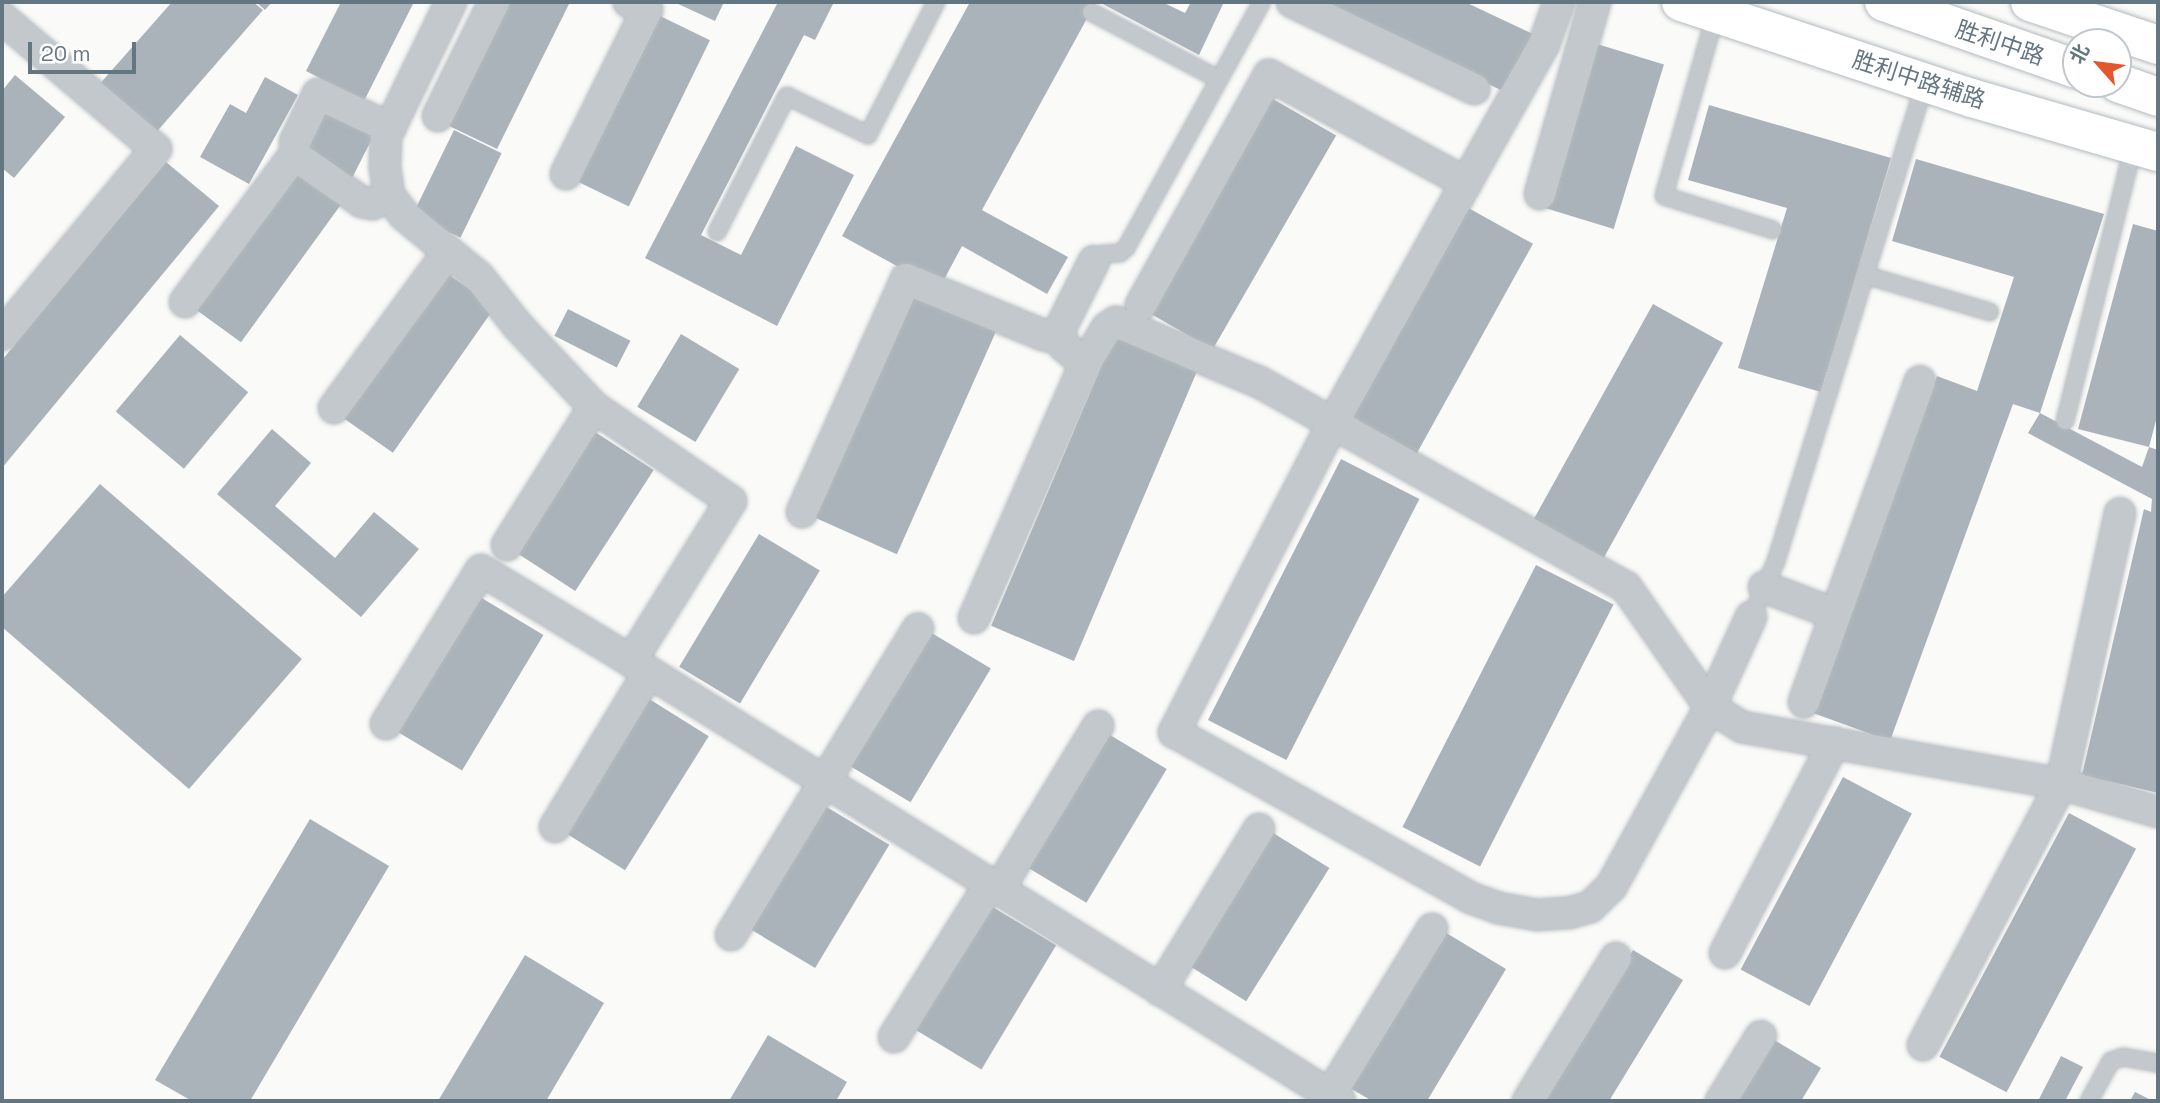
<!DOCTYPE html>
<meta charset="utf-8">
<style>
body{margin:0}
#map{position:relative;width:2160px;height:1103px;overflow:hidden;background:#fafaf8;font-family:"Space Grotesk","Noto Sans SC",sans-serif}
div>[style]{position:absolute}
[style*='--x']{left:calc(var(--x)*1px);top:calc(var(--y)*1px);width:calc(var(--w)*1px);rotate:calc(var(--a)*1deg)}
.building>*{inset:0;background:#aab3b9;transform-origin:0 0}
.roads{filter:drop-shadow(0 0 2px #b3babf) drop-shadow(0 0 2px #b3babf)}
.lane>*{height:16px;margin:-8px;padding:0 8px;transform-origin:8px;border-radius:8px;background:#c3c8cc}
.street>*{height:30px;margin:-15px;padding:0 15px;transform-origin:15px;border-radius:15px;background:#c3c8cc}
.secondary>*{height:38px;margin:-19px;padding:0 19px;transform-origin:19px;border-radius:19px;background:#fff}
.highway>*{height:38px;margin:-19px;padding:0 19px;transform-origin:19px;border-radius:19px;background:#fff}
span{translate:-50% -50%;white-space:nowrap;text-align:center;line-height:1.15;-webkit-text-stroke:7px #fff;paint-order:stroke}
.street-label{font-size:23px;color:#657683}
.frame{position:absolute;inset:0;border:4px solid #657683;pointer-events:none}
.north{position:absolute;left:2062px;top:28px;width:70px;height:70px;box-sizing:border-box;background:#fff;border:2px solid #c1c8cd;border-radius:50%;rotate:298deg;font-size:19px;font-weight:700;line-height:28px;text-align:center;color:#657683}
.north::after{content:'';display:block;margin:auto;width:24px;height:32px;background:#e4572e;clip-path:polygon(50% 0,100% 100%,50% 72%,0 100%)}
.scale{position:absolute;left:28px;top:42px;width:108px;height:32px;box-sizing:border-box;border:4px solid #657683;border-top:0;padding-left:9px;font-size:21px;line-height:24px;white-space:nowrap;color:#657683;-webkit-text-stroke:5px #fff;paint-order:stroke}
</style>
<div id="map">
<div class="building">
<i style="clip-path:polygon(172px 2px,253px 2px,263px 10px,153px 136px,97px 87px)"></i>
<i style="clip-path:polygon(256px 2px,272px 2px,265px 10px)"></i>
<i style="clip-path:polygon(341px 2px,414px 2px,364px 101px,306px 71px)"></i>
<i style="clip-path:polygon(502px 2px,570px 2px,497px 149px,443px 123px)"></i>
<i style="clip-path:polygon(674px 2px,724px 2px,715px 21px)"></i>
<i style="clip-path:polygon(778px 2px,834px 2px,815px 40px,804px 35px,701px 235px,741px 255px,796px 146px,854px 175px,777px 326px,645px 258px)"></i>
<i style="clip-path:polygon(970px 2px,1096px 2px,982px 210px,1068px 257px,1047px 294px,962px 246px,939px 289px,842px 236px)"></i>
<i style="clip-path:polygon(1099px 2px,1162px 2px,1185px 13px,1191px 2px,1224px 2px,1199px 55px)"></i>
<i style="clip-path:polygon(1317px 2px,1465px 2px,1537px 36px,1509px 94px)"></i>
<i style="left:656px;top:14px;width:60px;height:185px;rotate:26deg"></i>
<i style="left:1597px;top:44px;width:70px;height:172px;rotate:17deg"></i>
<i style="clip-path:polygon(15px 75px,65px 117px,14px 178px,2px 168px,2px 91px)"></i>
<i style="clip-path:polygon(265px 77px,298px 95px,249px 184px,200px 157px,230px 104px,246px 113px)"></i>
<i style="left:1266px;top:95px;width:81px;height:247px;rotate:30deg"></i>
<i style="clip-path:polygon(1709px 105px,1891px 158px,1821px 392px,1738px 368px,1787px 208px,1688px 180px)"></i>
<i style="left:321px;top:109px;width:59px;height:48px;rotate:27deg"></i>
<i style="left:454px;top:130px;width:53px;height:94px;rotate:26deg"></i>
<i style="clip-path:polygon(1916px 159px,2104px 214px,2040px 413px,2013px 404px,1890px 741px,1813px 713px,1937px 376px,1977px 391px,2014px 277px,1892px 241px)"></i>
<i style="clip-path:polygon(166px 162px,219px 206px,2px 468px,2px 360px)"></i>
<i style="left:297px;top:163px;width:60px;height:178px;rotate:36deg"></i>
<i style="left:1463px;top:205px;width:80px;height:247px;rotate:29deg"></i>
<i style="clip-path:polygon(2133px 224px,2158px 231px,2158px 413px,2149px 447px,2078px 429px)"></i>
<i style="left:445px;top:272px;width:61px;height:178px;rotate:35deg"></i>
<i style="left:914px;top:287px;width:93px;height:251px;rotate:24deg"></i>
<i style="left:1653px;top:304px;width:80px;height:246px;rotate:29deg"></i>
<i style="left:568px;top:309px;width:70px;height:30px;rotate:27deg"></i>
<i style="left:681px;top:334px;width:68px;height:85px;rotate:31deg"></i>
<i style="left:1115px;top:334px;width:90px;height:317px;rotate:23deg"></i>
<i style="left:180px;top:335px;width:89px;height:100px;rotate:40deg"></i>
<i style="clip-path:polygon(2040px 413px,2142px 467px,2149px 447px,2158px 450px,2158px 793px,2082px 775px,2144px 509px,2151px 512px,2152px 499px,2028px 433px)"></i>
<i style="clip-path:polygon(272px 429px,311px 463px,275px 506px,335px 558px,374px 512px,419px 549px,361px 617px,217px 494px)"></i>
<i style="left:595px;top:432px;width:70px;height:144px;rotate:33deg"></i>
<i style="left:1341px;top:459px;width:88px;height:293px;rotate:27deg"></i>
<i style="clip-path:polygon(100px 484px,302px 659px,189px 789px,2px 627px,2px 597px)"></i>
<i style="left:759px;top:534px;width:71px;height:155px;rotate:31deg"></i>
<i style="left:1536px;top:565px;width:87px;height:294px;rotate:27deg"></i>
<i style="left:480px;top:597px;width:74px;height:158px;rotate:31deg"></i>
<i style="left:930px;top:632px;width:71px;height:156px;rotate:31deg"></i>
<i style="left:646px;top:697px;width:74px;height:158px;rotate:32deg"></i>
<i style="left:1105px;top:732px;width:72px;height:156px;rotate:31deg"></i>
<i style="left:1843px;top:777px;width:78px;height:218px;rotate:28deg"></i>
<i style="left:825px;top:806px;width:75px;height:144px;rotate:31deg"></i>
<i style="left:2069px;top:813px;width:76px;height:276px;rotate:28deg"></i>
<i style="clip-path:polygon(310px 819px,389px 866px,250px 1101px,192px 1101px,155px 1080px)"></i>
<i style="left:1270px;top:831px;width:70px;height:157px;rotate:32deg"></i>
<i style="left:991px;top:906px;width:76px;height:145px;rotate:31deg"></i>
<i style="clip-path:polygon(1443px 931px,1506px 969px,1427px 1101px,1372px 1101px,1350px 1088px)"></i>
<i style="clip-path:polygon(1633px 950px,1683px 980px,1609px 1101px,1541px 1101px)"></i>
<i style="clip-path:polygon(525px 955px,604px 1003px,546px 1101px,438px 1101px)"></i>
<i style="clip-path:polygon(768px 1035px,847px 1082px,836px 1101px,729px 1101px)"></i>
<i style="clip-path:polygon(1771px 1038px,1821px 1068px,1801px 1101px,1733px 1101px)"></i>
<i style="clip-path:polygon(2061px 1056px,2083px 1067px,2065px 1101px,2038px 1101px)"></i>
<i style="clip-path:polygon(2135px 1092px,2153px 1101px,2130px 1101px)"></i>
</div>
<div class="roads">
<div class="lane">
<i style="--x:1091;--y:12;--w:144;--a:27.8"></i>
<i style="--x:1716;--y:13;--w:190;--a:105.9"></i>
<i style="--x:1664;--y:196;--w:114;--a:17.3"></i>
<i style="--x:717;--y:232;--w:153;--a:-62.8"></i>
<i style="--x:787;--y:96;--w:90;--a:25.7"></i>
<i style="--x:868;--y:135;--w:149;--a:-62.9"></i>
<i style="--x:1094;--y:261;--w:11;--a:-38"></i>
<i style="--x:1103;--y:254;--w:17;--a:-3"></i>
<i style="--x:1120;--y:253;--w:8;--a:-40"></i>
<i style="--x:1126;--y:248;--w:281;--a:-61.1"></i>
<i style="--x:1865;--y:275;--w:130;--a:16.5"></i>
<i style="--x:2065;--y:421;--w:284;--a:-76"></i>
<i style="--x:1751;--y:617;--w:61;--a:-65.9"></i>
<i style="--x:1776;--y:561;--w:501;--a:-72.69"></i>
<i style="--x:2089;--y:1101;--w:46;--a:-61.2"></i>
<i style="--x:2111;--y:1061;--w:13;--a:-18"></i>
<i style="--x:2123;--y:1057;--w:36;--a:10"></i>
</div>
<div class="street">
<i style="--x:451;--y:2;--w:149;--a:115.9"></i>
<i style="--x:386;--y:136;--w:31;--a:92"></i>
<i style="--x:385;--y:167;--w:28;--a:82"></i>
<i style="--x:389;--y:195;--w:25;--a:53"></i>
<i style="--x:404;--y:215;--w:97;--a:39.6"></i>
<i style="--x:479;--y:277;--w:61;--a:51.6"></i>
<i style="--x:517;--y:325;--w:112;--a:46.8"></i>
<i style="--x:594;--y:407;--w:166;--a:34.5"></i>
<i style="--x:731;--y:501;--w:189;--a:122"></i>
<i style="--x:631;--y:661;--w:834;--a:31.82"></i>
<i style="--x:1292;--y:2;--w:202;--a:25.5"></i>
<i style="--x:2;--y:18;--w:202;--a:40.4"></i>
<i style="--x:156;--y:149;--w:241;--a:129.6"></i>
<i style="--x:438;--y:116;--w:127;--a:-63.8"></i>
<i style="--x:295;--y:142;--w:53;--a:-64.4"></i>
<i style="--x:318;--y:94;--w:80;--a:25.3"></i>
<i style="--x:566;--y:174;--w:183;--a:-63.7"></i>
<i style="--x:647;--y:10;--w:20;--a:-156"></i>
<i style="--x:1466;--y:183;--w:159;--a:-60.7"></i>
<i style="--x:1544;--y:44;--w:45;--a:-70.3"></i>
<i style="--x:1540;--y:194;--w:200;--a:-74"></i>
<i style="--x:185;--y:302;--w:183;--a:-53.4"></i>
<i style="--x:294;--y:155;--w:83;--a:34.7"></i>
<i style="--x:362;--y:202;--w:11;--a:10"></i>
<i style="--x:373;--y:204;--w:18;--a:-29"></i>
<i style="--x:1141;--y:305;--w:263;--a:-60.9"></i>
<i style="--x:1269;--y:75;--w:225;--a:28.7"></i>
<i style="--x:1466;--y:183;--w:274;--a:119"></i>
<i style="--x:1333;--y:423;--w:348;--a:117.2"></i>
<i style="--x:1174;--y:732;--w:340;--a:29.2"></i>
<i style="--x:1471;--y:898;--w:29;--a:20"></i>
<i style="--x:1498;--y:908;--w:40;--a:10"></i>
<i style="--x:1537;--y:915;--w:32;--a:-4"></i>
<i style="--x:1569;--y:913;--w:22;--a:-16"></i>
<i style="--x:1590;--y:907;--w:29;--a:-44"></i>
<i style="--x:1611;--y:887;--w:205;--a:-61.2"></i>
<i style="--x:1710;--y:707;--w:99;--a:-65.5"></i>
<i style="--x:1085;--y:364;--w:42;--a:-58.6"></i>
<i style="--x:1107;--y:328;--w:11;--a:-34"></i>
<i style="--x:1116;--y:322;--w:155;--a:22.8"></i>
<i style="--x:1259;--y:382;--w:420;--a:29.2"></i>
<i style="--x:1626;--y:587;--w:146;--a:55"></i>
<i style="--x:1710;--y:707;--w:38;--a:32"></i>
<i style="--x:1742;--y:727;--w:324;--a:10.1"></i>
<i style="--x:2061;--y:784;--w:101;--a:16.1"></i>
<i style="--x:334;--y:408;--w:193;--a:-53.8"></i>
<i style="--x:802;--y:512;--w:255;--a:-65.9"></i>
<i style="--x:906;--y:279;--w:148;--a:22.2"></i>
<i style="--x:1043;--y:335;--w:17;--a:13"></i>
<i style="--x:507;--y:545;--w:163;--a:-57.8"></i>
<i style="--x:1764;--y:587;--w:76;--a:20.8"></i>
<i style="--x:974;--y:618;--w:277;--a:-66.4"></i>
<i style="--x:1085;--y:364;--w:28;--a:-139"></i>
<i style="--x:1064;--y:346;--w:16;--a:-108"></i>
<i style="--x:1059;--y:331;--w:78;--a:-63.4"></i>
<i style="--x:1804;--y:702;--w:341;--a:-70.1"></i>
<i style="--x:386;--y:724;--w:181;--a:-58.3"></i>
<i style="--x:481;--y:570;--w:175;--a:31.2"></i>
<i style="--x:555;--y:827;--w:181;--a:-58.8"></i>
<i style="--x:999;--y:889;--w:191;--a:-58.7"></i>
<i style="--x:731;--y:935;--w:359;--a:-58.6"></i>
<i style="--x:1725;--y:953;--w:237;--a:-62.6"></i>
<i style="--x:1160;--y:990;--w:189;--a:-58.4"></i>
<i style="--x:894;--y:1037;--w:181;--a:-57.9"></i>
<i style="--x:1923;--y:1045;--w:295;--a:-62.1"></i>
<i style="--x:2061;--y:784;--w:277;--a:-77.7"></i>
<i style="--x:1330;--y:1095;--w:195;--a:-58.4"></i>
<i style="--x:1528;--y:1101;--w:168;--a:-58.4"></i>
<i style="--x:1721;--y:1101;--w:76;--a:-58.4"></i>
</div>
<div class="secondary">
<i style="--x:1681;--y:2;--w:306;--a:18.3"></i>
<i style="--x:1972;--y:98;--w:194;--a:16.2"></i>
</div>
<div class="highway">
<i style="--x:1884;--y:2;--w:203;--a:19.2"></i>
<i style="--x:2030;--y:2;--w:135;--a:18.6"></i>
<i style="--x:2118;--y:83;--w:42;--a:19.3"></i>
</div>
</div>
<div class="street-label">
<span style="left:2000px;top:43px;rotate:19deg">胜利中路</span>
<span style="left:1919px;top:80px;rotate:18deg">胜利中路辅路</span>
</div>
<div class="frame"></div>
<div class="north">北</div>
<div class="scale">20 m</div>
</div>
